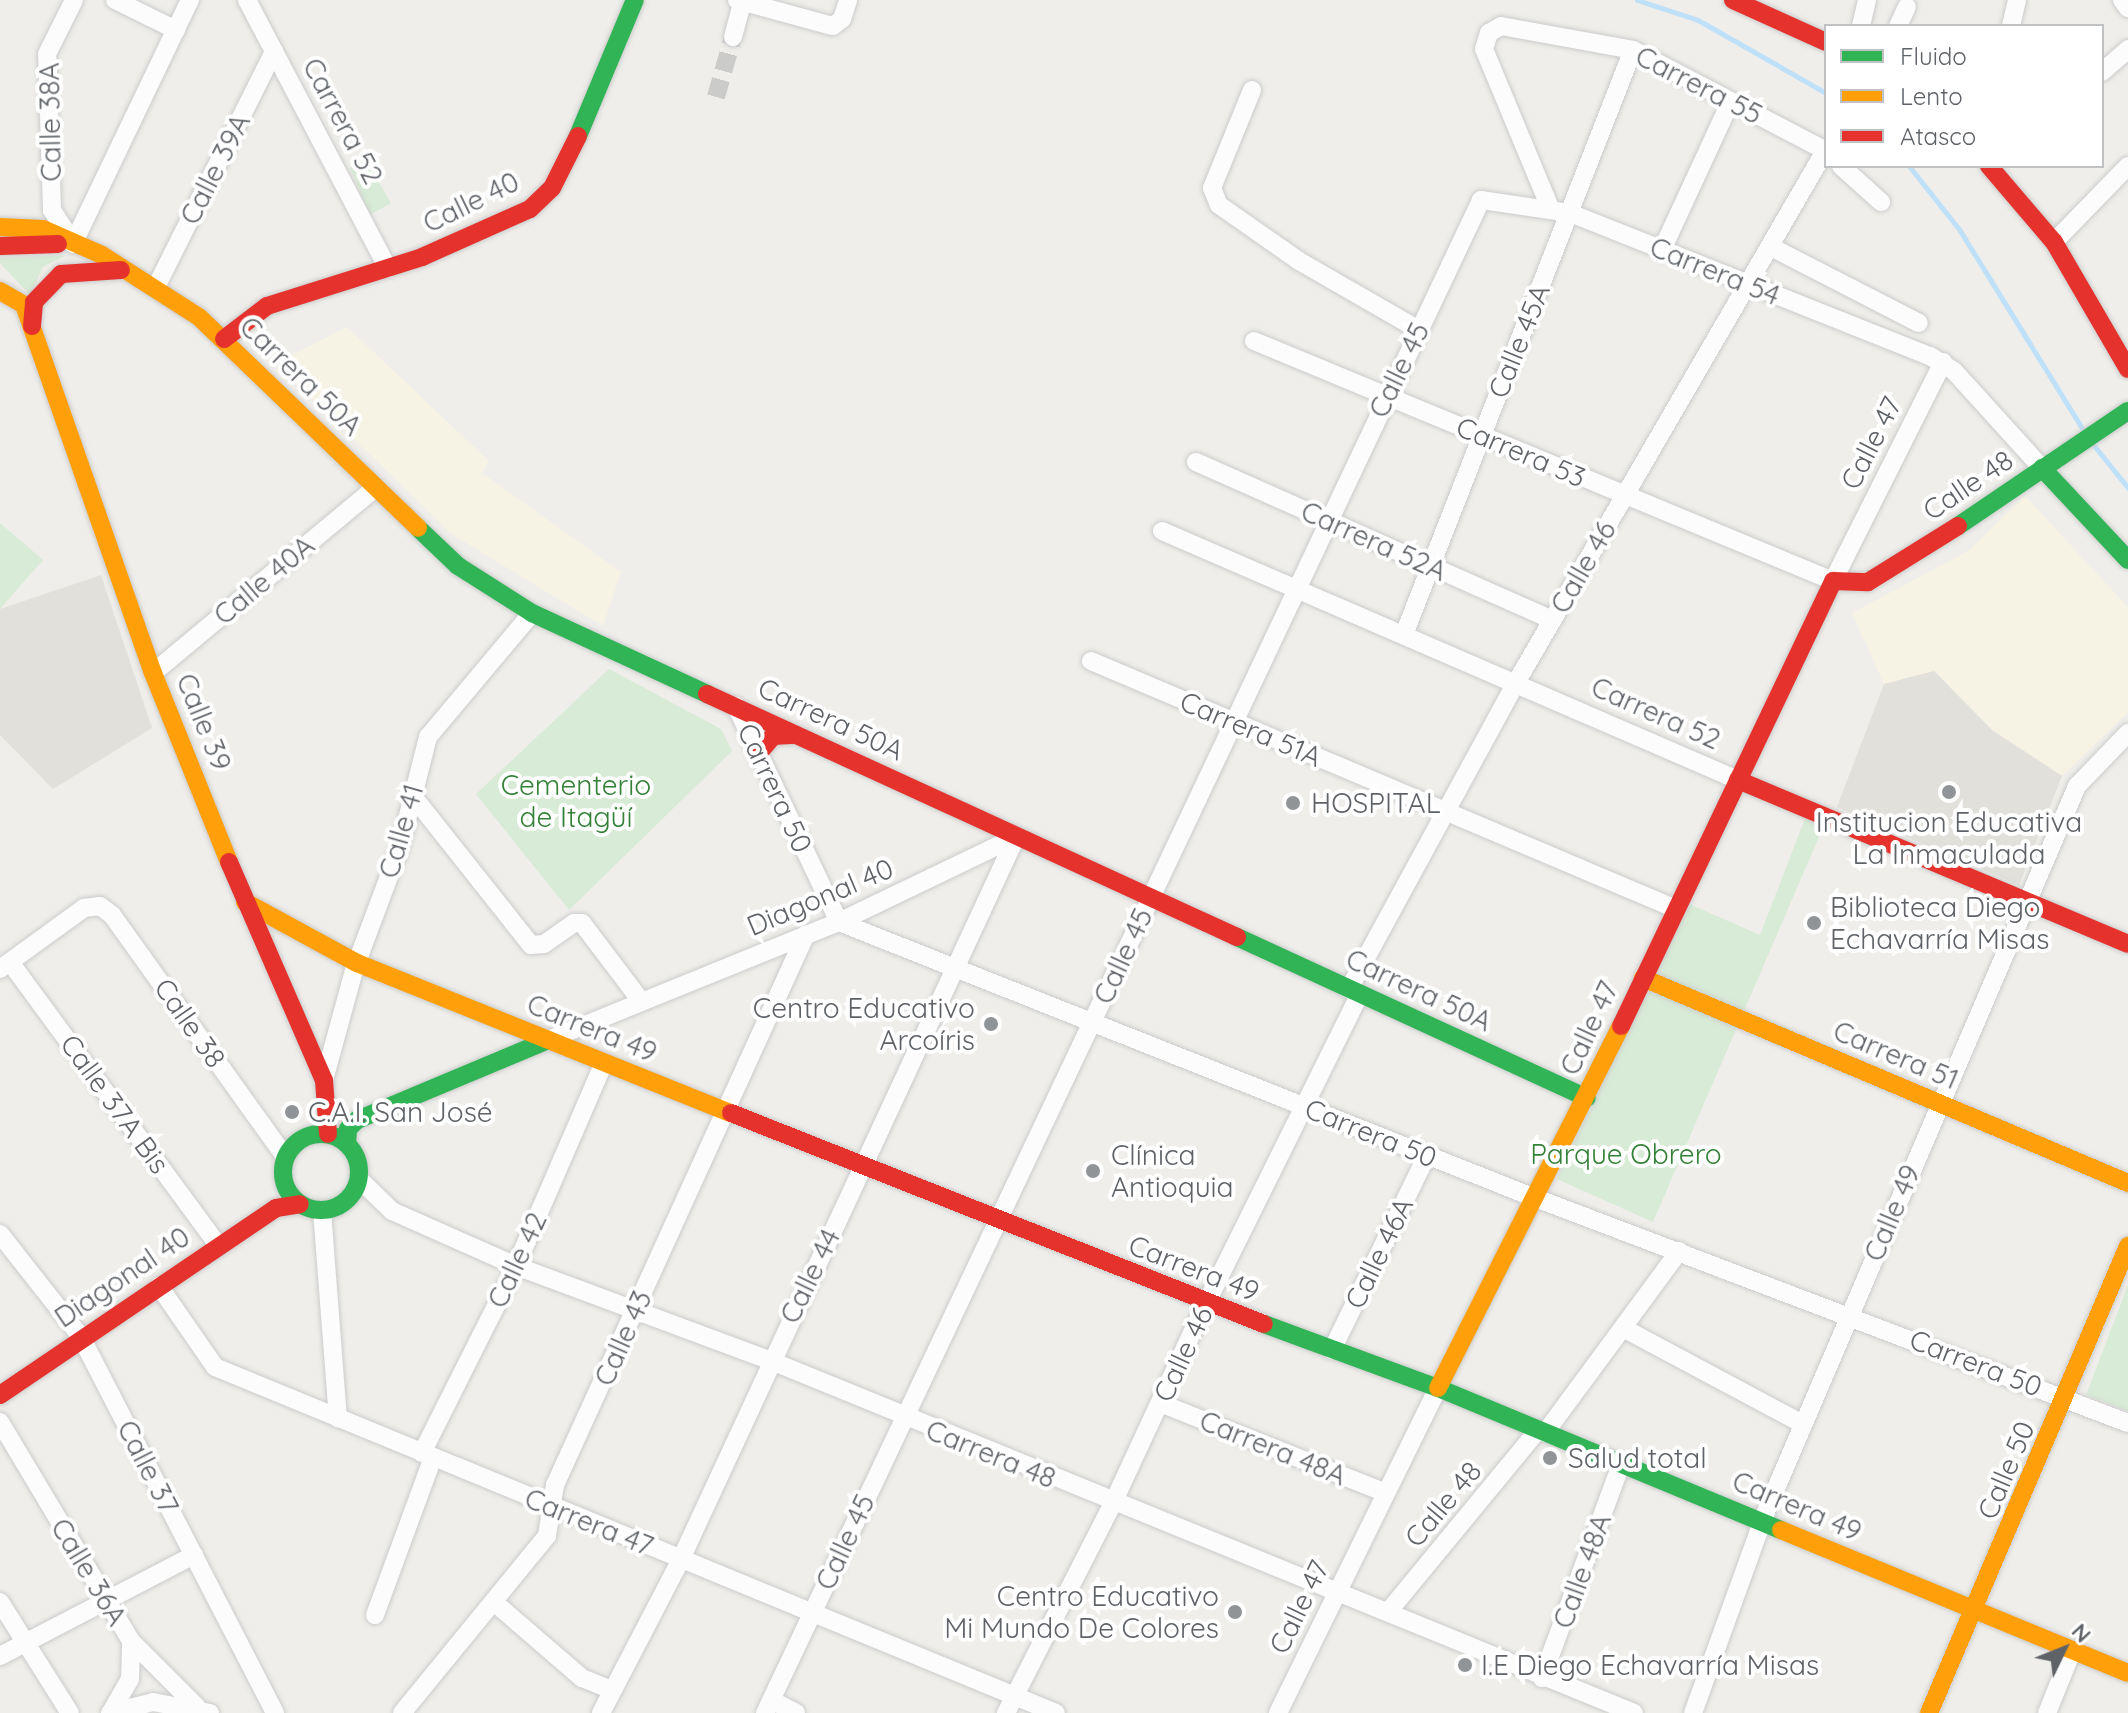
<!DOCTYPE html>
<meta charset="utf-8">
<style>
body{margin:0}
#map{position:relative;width:2128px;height:1713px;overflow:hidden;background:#efeeea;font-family:Quicksand,sans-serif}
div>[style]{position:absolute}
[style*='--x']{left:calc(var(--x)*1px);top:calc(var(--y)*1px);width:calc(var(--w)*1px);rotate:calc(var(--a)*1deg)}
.commercial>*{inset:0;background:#f7f3e4}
.education>*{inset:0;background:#e2e0da}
.green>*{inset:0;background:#d8ebd6}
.stream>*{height:5px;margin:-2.5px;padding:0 2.5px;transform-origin:2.5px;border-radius:2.5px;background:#bfe0f9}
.street-tunnel>*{height:18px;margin-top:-9px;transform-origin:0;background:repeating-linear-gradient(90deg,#cbcbca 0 18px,transparent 0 27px)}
.roads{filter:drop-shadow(0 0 2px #cbcccc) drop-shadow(0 0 2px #cbcccc)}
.street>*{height:18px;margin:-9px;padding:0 9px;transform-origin:9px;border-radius:9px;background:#fdfcfc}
.fast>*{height:18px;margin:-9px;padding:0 9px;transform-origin:9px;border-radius:9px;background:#30b455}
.fast>.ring{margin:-9px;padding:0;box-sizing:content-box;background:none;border:18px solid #30b455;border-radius:50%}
.slow>*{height:18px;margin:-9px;padding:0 9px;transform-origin:9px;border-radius:9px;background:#ff9f0a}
.jam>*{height:18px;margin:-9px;padding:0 9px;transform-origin:9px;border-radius:9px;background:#e5322d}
.dots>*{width:22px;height:22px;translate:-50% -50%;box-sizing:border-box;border:4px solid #fff;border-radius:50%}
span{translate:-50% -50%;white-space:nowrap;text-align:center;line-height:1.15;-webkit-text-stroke:8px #fff;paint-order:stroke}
.street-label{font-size:28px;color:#5f6368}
.park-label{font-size:28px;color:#348238}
.poi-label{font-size:28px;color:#5f6368}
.left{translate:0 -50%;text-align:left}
.right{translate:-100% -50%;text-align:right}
.legend{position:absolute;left:1824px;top:24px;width:280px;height:144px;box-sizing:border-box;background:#fff;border:2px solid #bfc1c3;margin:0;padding:10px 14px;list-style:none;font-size:24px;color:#5f6368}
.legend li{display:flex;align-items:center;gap:16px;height:40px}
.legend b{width:40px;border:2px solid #bfc1c3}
.north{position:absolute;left:2024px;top:1609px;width:80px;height:80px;-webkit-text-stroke:6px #fff;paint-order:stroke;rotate:47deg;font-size:22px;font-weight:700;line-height:32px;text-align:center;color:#5f6368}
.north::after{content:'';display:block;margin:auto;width:28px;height:36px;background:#5f6368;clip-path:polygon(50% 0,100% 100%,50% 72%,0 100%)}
</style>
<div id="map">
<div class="commercial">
<i style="clip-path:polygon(347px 327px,489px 461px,482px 473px,621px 572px,603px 626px,450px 533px,276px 363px)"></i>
<i style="clip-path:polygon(2025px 496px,2128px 607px,2128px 712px,2062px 776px,1992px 730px,1935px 671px,1884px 684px,1852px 613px,1968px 551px)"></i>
</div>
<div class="education">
<i style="clip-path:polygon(101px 575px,152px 728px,53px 789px,0 735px,0 609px)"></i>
<i style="clip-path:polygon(1934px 671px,1992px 730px,2062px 776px,2019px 885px,1837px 807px,1884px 684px)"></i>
</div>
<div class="green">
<i style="clip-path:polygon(366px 160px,391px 203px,370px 215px,350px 168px)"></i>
<i style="clip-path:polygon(66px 255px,43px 267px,30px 295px,0 263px,0 258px)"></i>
<i style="clip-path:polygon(0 523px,43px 560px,0 609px)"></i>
<i style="clip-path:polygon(609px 669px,721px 729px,732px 751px,569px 910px,476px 794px)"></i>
<i style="clip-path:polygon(1806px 816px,1825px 823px,1653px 1222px,1557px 1179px,1687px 903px,1760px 935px)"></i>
<i style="clip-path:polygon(2128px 1285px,2128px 1411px,2086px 1395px)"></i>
</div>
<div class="stream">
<i style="--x:1637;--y:0;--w:64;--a:18.2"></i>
<i style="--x:1698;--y:20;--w:147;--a:29.7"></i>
<i style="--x:1909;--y:166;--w:80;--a:51.6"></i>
<i style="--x:1959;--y:229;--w:238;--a:58.3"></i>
<i style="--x:2092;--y:443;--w:58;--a:51.3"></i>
</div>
<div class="street-tunnel">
<i style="--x:716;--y:97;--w:62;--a:-74.2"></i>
</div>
<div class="roads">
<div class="street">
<i style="--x:115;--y:0;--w:68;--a:26.2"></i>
<i style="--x:247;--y:0;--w:303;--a:62.3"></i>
<i style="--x:737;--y:0;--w:99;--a:15.2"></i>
<i style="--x:833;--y:26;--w:11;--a:-38"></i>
<i style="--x:842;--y:19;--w:20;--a:-72"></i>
<i style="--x:2122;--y:0;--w:10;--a:53"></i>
<i style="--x:1861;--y:26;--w:27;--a:-77"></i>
<i style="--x:1898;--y:26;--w:21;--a:-65"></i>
<i style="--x:2011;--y:26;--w:27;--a:-77"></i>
<i style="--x:733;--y:37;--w:38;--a:-75"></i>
<i style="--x:2102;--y:72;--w:35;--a:-41"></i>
<i style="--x:1252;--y:90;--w:106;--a:112.2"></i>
<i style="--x:1212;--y:188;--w:18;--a:68"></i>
<i style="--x:1219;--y:205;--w:98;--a:35"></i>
<i style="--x:1299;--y:261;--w:138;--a:29.9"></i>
<i style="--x:1841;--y:166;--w:54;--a:42"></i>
<i style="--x:1551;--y:210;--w:174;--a:-112.6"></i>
<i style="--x:1484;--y:49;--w:17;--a:-73"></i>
<i style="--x:1489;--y:33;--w:14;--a:-30"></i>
<i style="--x:1501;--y:26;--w:134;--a:10.3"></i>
<i style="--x:1633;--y:50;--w:218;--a:27.6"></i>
<i style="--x:72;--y:241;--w:37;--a:-123"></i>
<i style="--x:52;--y:210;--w:156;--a:-91.8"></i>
<i style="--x:47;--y:54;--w:60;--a:-63.4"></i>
<i style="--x:2054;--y:242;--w:106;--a:-45.8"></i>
<i style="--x:73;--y:244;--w:271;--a:-64.4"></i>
<i style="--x:1771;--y:247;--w:166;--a:27.2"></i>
<i style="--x:1662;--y:250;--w:164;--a:-65.2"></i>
<i style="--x:156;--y:287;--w:264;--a:-63.4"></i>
<i style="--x:1254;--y:341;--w:627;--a:22.51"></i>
<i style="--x:1833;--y:581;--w:245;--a:-63.3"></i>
<i style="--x:1196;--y:462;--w:390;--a:23.9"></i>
<i style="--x:1162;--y:531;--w:628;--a:23.38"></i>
<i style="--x:1405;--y:632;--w:625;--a:-68.61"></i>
<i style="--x:1091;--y:661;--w:635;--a:22.97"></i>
<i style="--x:153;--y:673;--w:289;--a:-39.8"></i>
<i style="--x:736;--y:706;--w:239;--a:64.5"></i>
<i style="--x:839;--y:922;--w:738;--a:21.63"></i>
<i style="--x:1525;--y:1194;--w:645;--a:20.8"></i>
<i style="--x:412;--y:795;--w:191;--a:51.6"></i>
<i style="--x:531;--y:945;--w:13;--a:-4"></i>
<i style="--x:544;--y:944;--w:37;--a:-35"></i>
<i style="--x:574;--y:923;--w:8;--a:0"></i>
<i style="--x:582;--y:923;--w:98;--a:52.9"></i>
<i style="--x:10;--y:962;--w:353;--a:53.7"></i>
<i style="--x:0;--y:969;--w:104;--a:-36"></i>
<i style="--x:84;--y:908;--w:16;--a:-7"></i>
<i style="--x:100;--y:906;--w:15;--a:37"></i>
<i style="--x:112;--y:915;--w:297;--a:54.4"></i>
<i style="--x:1349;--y:989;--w:351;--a:-61.4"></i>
<i style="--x:1517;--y:681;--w:613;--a:-59.84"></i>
<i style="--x:548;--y:1040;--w:314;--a:-22.1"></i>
<i style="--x:839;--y:922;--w:196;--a:-25.7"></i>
<i style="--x:324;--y:1080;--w:114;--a:-74.7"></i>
<i style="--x:354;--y:970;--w:131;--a:-69.5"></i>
<i style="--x:400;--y:847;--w:114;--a:-75.7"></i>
<i style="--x:428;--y:737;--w:162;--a:-50"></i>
<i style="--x:359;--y:1179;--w:46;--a:44.1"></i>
<i style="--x:392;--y:1211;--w:136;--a:23.9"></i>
<i style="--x:516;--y:1266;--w:270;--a:20.4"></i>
<i style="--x:769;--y:1360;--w:934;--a:22.2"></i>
<i style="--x:322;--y:1211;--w:208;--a:85.6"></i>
<i style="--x:0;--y:1234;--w:131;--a:51.8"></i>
<i style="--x:81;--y:1337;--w:423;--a:62.7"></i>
<i style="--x:159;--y:1286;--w:98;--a:55.3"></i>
<i style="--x:215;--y:1367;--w:909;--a:22.36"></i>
<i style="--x:1623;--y:1328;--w:204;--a:28.1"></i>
<i style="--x:1332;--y:1350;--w:217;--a:-64"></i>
<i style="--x:1160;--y:1403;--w:243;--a:21.7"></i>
<i style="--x:0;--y:1422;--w:255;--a:59.1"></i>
<i style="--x:131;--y:1641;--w:93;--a:45"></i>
<i style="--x:1545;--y:1433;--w:226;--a:-53.6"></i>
<i style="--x:422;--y:1453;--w:209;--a:-63.3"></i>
<i style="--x:516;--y:1266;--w:221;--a:-66.6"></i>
<i style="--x:0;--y:1602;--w:131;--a:57.8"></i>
<i style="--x:495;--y:1603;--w:115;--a:40.8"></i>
<i style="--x:582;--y:1678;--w:32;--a:22"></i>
<i style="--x:1388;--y:1612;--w:236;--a:-50.5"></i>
<i style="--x:375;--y:1615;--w:168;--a:-69.8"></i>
<i style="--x:0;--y:1656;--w:219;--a:-27.5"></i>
<i style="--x:1542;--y:1678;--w:228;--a:-69.7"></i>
<i style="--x:771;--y:1700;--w:28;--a:27"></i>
<i style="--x:111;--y:1712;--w:38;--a:-60"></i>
<i style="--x:130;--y:1679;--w:38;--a:-88"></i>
<i style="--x:110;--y:1713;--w:44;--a:-14.3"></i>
<i style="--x:153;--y:1702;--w:58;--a:10.9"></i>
<i style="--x:402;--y:1713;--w:229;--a:-50.7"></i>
<i style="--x:547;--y:1536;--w:52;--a:-81.1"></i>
<i style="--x:555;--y:1485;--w:605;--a:-65.51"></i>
<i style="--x:601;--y:1713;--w:174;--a:-62.5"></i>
<i style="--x:681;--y:1559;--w:796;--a:-65.11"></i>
<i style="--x:765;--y:1713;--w:1674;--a:-64.67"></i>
<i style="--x:1481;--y:200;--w:90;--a:8.3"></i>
<i style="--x:1570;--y:213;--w:387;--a:21.7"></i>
<i style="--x:1930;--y:356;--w:28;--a:32"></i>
<i style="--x:1954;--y:371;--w:131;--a:47.8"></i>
<i style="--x:1006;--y:1713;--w:236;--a:-63"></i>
<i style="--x:1113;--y:1503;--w:204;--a:-65.1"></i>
<i style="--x:1199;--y:1318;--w:362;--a:-63.6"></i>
<i style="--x:1278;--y:1713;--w:362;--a:-63.8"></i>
<i style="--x:1693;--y:1713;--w:212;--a:-70.1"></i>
<i style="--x:1765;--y:1514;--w:792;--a:-66.8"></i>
<i style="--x:2077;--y:786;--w:74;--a:-46.1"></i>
<i style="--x:2047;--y:1713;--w:67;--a:-68"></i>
</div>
<div class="fast">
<i style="--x:578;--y:136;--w:147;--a:-67.3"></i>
<i style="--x:2042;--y:468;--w:126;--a:46.9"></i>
<i style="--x:1958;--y:526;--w:205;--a:-34.1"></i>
<i style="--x:418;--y:528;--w:55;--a:43.5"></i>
<i style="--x:458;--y:566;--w:88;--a:32.4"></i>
<i style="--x:532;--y:613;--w:193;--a:24.8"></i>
<i style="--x:1237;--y:937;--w:385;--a:24.7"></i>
<i class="ring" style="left:283px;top:1134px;width:58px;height:58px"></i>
<i style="--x:347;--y:1144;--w:15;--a:-86"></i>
<i style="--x:348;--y:1129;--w:13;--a:-45"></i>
<i style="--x:357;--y:1120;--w:207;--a:-22.7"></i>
<i style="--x:1264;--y:1324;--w:185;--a:20.2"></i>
<i style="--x:1438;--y:1388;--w:371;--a:22.5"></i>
</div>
<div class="slow">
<i style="--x:0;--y:227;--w:43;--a:2.7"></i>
<i style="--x:43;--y:229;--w:64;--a:23.8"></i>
<i style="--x:102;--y:255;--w:115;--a:32.6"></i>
<i style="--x:199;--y:317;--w:304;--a:43.9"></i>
<i style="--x:0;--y:291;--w:28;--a:30"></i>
<i style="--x:24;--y:305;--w:390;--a:70.7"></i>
<i style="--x:153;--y:673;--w:204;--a:68.1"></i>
<i style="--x:245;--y:902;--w:128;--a:28.6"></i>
<i style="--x:357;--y:963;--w:403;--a:21.9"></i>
<i style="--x:1643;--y:978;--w:527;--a:22.91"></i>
<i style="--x:1438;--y:1388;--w:406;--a:-63.2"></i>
<i style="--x:1781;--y:1530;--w:375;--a:22.4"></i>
<i style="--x:1929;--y:1713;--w:508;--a:-66.92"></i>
</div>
<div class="jam">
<i style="--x:1733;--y:0;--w:102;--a:24.3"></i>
<i style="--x:1989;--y:166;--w:100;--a:49.5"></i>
<i style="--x:2054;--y:242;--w:147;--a:59.8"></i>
<i style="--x:0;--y:246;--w:58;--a:-2"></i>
<i style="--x:32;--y:326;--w:24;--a:-85"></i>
<i style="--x:34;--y:302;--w:39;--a:-46"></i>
<i style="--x:61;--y:274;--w:60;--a:-3.8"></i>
<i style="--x:224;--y:339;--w:54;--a:-37.5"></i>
<i style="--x:267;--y:306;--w:163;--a:-17.5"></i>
<i style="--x:422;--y:257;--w:118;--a:-24"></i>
<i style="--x:530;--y:209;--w:30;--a:-44"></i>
<i style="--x:552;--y:188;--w:58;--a:-63.4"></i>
<i style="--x:707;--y:694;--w:583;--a:24.63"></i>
<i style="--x:758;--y:754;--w:23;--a:-50"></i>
<i style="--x:773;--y:736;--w:22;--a:-3"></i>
<i style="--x:1738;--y:780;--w:423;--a:22.8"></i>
<i style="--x:229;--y:862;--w:238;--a:66.5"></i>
<i style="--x:324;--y:1080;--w:54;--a:85.8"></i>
<i style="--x:1621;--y:1026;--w:493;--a:-64.5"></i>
<i style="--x:1833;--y:581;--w:35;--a:2"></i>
<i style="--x:1868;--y:582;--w:106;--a:-31.9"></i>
<i style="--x:731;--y:1113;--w:573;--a:21.6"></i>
<i style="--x:0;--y:1395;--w:333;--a:-34.1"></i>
<i style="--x:276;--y:1208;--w:24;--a:-9"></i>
</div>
</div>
<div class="dots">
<i style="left:1949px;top:792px;background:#919496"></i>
<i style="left:1293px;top:803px;background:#919496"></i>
<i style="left:1814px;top:923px;background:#919496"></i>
<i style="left:991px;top:1024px;background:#919496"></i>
<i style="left:292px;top:1112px;background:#919496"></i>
<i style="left:1093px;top:1171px;background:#919496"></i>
<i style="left:1550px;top:1458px;background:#919496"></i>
<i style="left:1235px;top:1612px;background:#919496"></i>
<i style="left:1465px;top:1665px;background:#919496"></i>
</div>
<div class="street-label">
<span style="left:1699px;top:85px;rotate:27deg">Carrera 55</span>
<span style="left:343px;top:121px;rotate:62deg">Carrera 52</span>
<span style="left:50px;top:122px;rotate:-91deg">Calle 38A</span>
<span style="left:215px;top:169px;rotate:-63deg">Calle 39A</span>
<span style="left:471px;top:202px;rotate:-26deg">Calle 40</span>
<span style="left:1715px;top:271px;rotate:22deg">Carrera 54</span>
<span style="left:1519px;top:341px;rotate:-68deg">Calle 45A</span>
<span style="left:1399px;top:370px;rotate:-64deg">Calle 45</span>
<span style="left:301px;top:376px;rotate:44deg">Carrera 50A</span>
<span style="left:1871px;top:443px;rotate:-63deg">Calle 47</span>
<span style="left:1521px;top:452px;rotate:23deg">Carrera 53</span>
<span style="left:1968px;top:485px;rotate:-34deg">Calle 48</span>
<span style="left:1374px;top:541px;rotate:24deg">Carrera 52A</span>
<span style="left:1583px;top:567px;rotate:-60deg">Calle 46</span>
<span style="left:264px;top:580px;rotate:-40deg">Calle 40A</span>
<span style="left:1656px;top:713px;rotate:24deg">Carrera 52</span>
<span style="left:831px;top:719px;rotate:25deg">Carrera 50A</span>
<span style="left:204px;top:722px;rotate:68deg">Calle 39</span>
<span style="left:1251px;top:729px;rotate:23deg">Carrera 51A</span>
<span style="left:775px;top:788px;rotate:65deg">Carrera 50</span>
<span style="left:401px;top:831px;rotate:-74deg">Calle 41</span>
<span style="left:820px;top:897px;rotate:-23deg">Diagonal 40</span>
<span style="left:1123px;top:956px;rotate:-65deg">Calle 45</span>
<span style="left:1419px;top:990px;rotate:25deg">Carrera 50A</span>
<span style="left:190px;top:1023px;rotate:55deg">Calle 38</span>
<span style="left:592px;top:1028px;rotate:22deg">Carrera 49</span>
<span style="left:1589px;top:1028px;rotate:-65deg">Calle 47</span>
<span style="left:1896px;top:1055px;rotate:23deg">Carrera 51</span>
<span style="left:115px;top:1104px;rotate:54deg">Calle 37A Bis</span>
<span style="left:1371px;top:1133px;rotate:22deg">Carrera 50</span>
<span style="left:1892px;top:1213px;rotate:-67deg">Calle 49</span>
<span style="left:1379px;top:1253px;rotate:-64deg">Calle 46A</span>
<span style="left:517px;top:1260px;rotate:-65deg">Calle 42</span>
<span style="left:1194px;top:1268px;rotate:21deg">Carrera 49</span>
<span style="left:810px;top:1276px;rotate:-64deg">Calle 44</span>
<span style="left:122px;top:1277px;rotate:-34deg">Diagonal 40</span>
<span style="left:623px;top:1338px;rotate:-66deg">Calle 43</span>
<span style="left:1183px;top:1354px;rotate:-65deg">Calle 46</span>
<span style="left:1976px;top:1363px;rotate:21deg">Carrera 50</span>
<span style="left:1273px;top:1448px;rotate:22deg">Carrera 48A</span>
<span style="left:991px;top:1454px;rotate:22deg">Carrera 48</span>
<span style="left:148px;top:1467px;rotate:63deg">Calle 37</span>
<span style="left:2006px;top:1470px;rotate:-67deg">Calle 50</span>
<span style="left:1443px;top:1504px;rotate:-50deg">Calle 48</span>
<span style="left:1797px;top:1506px;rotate:23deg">Carrera 49</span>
<span style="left:589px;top:1522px;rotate:22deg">Carrera 47</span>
<span style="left:845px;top:1542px;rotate:-65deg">Calle 45</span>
<span style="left:1582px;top:1571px;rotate:-70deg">Calle 48A</span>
<span style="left:89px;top:1572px;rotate:59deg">Calle 36A</span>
<span style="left:1299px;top:1607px;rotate:-64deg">Calle 47</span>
</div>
<div class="park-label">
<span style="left:576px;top:801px">Cementerio<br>de Itagüí</span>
<span style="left:1626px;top:1154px">Parque Obrero</span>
</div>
<div class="poi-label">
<span class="left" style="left:1311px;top:803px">HOSPITAL</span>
<span style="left:1949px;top:838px">Institucion Educativa<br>La Inmaculada</span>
<span class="left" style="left:1830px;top:923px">Biblioteca Diego<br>Echavarría Misas</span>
<span class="right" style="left:975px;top:1024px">Centro Educativo<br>Arcoíris</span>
<span class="left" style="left:308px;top:1112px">C.A.I. San José</span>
<span class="left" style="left:1111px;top:1171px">Clínica<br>Antioquia</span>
<span class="left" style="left:1568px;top:1458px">Salud total</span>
<span class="right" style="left:1219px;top:1612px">Centro Educativo<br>Mi Mundo De Colores</span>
<span class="left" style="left:1481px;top:1665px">I.E Diego Echavarría Misas</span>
</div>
<ul class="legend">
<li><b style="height:10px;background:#30b455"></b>Fluido</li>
<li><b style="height:10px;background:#ff9f0a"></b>Lento</li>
<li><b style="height:10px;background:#e5322d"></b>Atasco</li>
</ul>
<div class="north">N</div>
</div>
